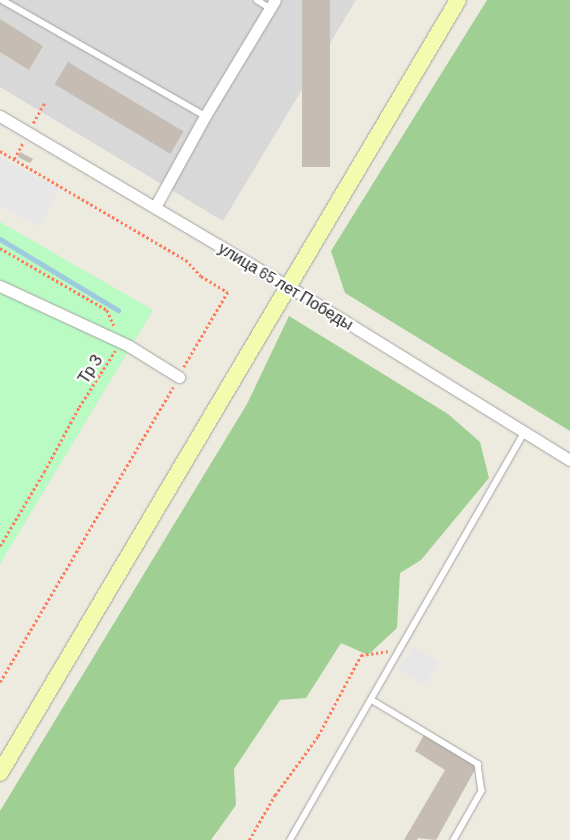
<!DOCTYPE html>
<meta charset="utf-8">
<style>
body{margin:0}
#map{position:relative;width:570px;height:840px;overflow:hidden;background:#edeae0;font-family:Barlow,sans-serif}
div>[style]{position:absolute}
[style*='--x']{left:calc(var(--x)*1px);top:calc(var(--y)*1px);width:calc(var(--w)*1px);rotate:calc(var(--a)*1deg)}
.residential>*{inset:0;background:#d9d8d8}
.forest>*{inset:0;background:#9fcf92}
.park>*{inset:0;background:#b9fbc3}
.parking>*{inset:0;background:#e7e7e7;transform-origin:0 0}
.stream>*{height:4.5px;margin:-2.25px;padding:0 2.25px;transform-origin:2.25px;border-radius:2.25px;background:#9dcadd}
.building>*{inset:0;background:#c5bcb3;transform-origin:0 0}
.path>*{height:2.5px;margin-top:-1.25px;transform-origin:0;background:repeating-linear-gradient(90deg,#ff7c5f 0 2.5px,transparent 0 5px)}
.roads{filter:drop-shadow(0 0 1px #a2a2a2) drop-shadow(0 0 1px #a2a2a2)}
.lane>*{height:5.5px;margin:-2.75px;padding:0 2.75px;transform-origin:2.75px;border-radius:2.75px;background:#fff}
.street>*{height:11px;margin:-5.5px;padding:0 5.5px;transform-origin:5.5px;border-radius:5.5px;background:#fff}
.secondary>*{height:16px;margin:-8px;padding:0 8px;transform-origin:8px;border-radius:8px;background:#f2fcaf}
span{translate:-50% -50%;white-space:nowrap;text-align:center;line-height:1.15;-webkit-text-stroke:4.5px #fff;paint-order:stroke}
.street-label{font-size:16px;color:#1b1b1b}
</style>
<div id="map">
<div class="residential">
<i style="clip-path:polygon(0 0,356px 0,223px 221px,0 87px)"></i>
</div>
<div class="forest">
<i style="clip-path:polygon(487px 0,570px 0,570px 431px,345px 293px,331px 251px)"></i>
<i style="clip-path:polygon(289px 316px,448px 414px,480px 442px,489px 478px,421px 560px,400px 573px,397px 628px,368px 655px,341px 643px,306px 698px,280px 700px,234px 769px,236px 805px,211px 840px,0 840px,0 811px,247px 404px)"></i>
</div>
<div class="park">
<i style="clip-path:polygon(0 222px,153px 310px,0 564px)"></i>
</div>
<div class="parking">
<i style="clip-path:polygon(0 157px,59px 189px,39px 227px,0 206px)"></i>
<i style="left:414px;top:646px;width:30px;height:28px;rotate:33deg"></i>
</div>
<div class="stream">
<i style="--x:0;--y:239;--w:138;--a:31"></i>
</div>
<div class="building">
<i style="left:302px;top:0;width:28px;height:167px"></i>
<i style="clip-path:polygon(0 19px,43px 46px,29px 70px,0 52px)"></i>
<i style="left:68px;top:62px;width:135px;height:26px;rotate:31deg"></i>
<i style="clip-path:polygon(20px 152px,33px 159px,30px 163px,18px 157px)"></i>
<i style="clip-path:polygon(424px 735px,477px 766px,436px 840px,418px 838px,417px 840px,404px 840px,445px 770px,415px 751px)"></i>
</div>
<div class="path">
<i style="--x:33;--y:123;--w:24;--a:-60"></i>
<i style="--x:0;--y:151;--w:216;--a:30.4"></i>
<i style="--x:186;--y:260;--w:22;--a:47"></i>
<i style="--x:201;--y:276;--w:31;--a:31"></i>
<i style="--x:228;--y:292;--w:87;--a:120.4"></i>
<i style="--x:14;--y:159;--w:18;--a:-61"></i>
<i style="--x:0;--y:248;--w:124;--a:30.1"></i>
<i style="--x:107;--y:310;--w:17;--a:66"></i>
<i style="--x:0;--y:546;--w:86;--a:-59.3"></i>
<i style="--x:44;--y:472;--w:74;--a:-61.7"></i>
<i style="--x:79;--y:407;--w:67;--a:-57.3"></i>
<i style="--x:0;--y:682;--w:342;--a:-59.6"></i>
<i style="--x:249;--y:840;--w:52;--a:-60"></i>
<i style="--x:275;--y:795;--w:73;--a:-53.9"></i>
<i style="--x:318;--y:736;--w:92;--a:-62"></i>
<i style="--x:361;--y:655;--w:27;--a:-8"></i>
</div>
<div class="roads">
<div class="lane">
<i style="--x:2;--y:0;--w:234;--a:29.7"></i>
<i style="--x:257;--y:0;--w:15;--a:32"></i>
<i style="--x:372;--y:700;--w:124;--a:31.1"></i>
<i style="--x:478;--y:764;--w:27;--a:82"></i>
<i style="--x:482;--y:791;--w:56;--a:119.7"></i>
<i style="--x:290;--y:840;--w:469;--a:-60.1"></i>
</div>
<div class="street">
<i style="--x:0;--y:116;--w:334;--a:30.6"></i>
<i style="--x:288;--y:286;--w:331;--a:31.7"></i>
<i style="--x:155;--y:207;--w:104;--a:-61.2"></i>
<i style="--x:205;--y:116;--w:135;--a:-58.9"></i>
<i style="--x:0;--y:286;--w:142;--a:24.9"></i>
<i style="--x:129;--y:346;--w:59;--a:31.8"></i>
</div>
<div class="secondary">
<i style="--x:0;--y:773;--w:898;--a:-59.35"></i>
</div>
</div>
<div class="street-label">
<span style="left:286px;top:286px;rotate:31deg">улица 65 лет Победы</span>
<span style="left:90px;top:369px;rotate:-57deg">Тр З</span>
</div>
</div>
